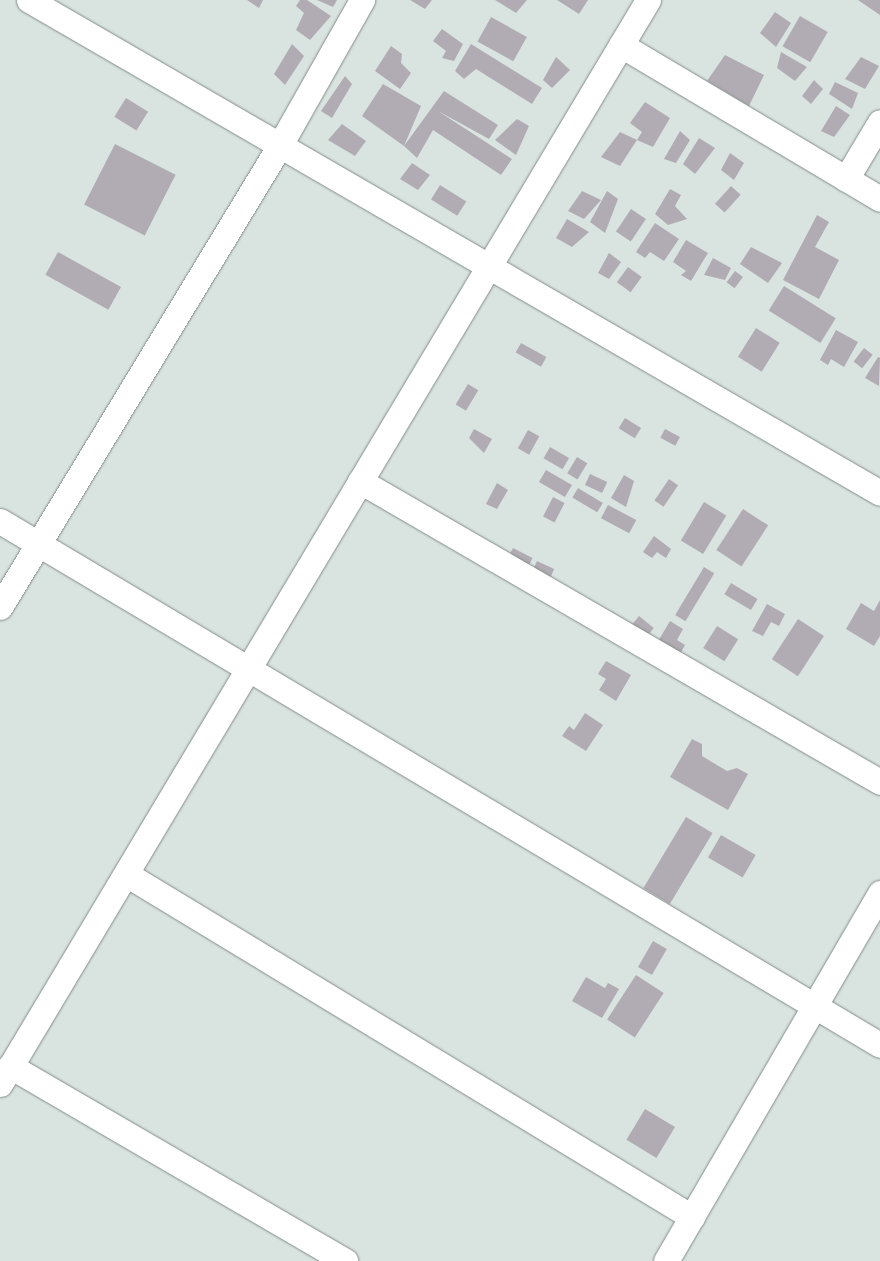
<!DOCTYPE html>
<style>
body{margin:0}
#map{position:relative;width:880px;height:1261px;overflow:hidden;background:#d9e4e0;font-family:"Alegreya Sans",sans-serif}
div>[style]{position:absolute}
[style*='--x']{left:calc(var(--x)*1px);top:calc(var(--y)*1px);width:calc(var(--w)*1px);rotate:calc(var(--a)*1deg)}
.building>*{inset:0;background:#b1acb3;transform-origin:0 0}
.roads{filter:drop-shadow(0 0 1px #838c89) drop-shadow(0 0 1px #838c89)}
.street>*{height:25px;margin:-12.5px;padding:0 12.5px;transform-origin:12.5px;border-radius:12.5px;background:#fff}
span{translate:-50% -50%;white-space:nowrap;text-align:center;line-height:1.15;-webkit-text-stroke:4px #e6f1ed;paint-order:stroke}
</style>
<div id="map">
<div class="building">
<i style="clip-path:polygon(247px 0,263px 0,259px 8px)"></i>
<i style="clip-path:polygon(300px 0,307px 0,331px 16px,310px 40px,296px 30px,304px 13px,296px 6px)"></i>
<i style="clip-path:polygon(317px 0,337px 0,333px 7px)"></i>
<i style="clip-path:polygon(410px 0,432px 0,425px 9px)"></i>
<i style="clip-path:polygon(495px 0,527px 0,516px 13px)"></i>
<i style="clip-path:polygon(557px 0,588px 0,579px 14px)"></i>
<i style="clip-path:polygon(858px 0,880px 0,880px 15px)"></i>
<i style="clip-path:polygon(775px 12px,791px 23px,776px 47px,760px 33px)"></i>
<i style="left:800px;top:16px;width:32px;height:35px;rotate:30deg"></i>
<i style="left:491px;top:17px;width:41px;height:28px;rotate:29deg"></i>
<i style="clip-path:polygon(442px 29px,463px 44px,454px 61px,442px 58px,446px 51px,433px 41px)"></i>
<i style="clip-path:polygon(292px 44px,304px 56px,285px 85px,274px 74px)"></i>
<i style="clip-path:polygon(471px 44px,542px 88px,532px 104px,476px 69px,464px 79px,455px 71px)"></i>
<i style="clip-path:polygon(391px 46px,402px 54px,401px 63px,411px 73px,400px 89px,375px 71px)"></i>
<i style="clip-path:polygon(781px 52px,807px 67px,795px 81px,777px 68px)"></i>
<i style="clip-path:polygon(725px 55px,764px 75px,749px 106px,707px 81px)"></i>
<i style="clip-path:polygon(556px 57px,570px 70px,552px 88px,543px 80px)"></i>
<i style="clip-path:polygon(861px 57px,879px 66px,865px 89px,845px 79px)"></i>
<i style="clip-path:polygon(345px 76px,352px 84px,332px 118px,321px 111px)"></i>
<i style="clip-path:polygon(814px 80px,823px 89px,811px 104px,802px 96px)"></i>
<i style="clip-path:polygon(835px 82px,858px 93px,852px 109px,829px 94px)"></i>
<i style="clip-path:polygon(383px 84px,421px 106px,404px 146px,362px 116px)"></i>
<i style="clip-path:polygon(444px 91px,498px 125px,489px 139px,438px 111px,512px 159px,501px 175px,433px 130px,417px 158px,404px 146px)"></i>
<i style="left:126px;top:98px;width:26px;height:22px;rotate:32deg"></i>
<i style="clip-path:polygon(645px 102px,670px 118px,653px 147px,637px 140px,642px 132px,630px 123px)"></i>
<i style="clip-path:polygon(836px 106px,850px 115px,834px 137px,821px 131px)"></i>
<i style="clip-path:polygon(517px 119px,529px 126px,516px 155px,495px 140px)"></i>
<i style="clip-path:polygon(342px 124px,366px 141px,355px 156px,328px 140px)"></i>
<i style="clip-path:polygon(680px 131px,690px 140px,676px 163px,664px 159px)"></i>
<i style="clip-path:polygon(620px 132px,637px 140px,620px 166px,601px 157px)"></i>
<i style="clip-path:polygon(699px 138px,715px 148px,695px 174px,683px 164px)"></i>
<i style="left:115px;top:144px;width:68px;height:68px;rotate:27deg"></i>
<i style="clip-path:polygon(730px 153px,744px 163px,734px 180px,721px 170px)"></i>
<i style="clip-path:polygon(412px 163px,430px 175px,418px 190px,400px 179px)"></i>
<i style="left:440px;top:185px;width:31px;height:17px;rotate:32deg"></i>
<i style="left:731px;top:186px;width:13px;height:24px;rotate:42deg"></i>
<i style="clip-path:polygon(670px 189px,681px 195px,675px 206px,687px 219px,668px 225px,655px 214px)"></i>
<i style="clip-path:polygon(582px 191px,601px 200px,584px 219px,568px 211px)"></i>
<i style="clip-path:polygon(607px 191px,618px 199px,605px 233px,590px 222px)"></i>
<i style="left:631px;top:209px;width:18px;height:27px;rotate:34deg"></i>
<i style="clip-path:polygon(817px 215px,829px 222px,815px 247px,839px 260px,819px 299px,783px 280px)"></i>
<i style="clip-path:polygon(567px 219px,589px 232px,572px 247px,556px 238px)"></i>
<i style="clip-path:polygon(655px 223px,679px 239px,664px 261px,650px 252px,645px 258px,636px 252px)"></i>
<i style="clip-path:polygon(686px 240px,708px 253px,691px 281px,681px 275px,686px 271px,673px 262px)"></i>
<i style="clip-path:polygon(751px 247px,782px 263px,768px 283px,740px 264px)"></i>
<i style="left:58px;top:252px;width:72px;height:26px;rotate:29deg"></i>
<i style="clip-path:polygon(609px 253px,621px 262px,609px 279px,598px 273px)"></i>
<i style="clip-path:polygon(713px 258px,731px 268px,725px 280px,704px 275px)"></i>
<i style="left:628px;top:267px;width:17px;height:19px;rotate:36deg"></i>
<i style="left:735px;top:271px;width:10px;height:14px;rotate:37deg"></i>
<i style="left:784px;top:286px;width:61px;height:29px;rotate:32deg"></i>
<i style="left:756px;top:328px;width:28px;height:34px;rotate:32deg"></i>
<i style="clip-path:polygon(836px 330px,858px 342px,844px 367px,831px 359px,828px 365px,820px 360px)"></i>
<i style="left:521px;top:343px;width:29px;height:11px;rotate:29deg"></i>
<i style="left:864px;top:348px;width:11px;height:17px;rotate:38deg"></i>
<i style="clip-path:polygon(878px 357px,880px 358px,879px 386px,865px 378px)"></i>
<i style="left:468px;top:384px;width:12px;height:24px;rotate:31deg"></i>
<i style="left:625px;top:418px;width:19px;height:12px;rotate:32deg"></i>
<i style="clip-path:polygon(474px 429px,492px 439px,484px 453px,469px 438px)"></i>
<i style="left:665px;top:429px;width:17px;height:10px;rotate:28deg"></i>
<i style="left:528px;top:430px;width:13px;height:21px;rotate:29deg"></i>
<i style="left:550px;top:447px;width:22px;height:13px;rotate:30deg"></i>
<i style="left:577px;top:457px;width:12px;height:19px;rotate:31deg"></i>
<i style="left:546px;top:470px;width:30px;height:14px;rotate:30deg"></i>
<i style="left:590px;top:474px;width:19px;height:12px;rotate:25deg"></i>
<i style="clip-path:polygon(624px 475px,634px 481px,626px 507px,611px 498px)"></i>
<i style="left:669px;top:479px;width:11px;height:26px;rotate:34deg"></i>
<i style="clip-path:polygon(497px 483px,508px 490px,497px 509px,486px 504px)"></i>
<i style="left:578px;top:488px;width:29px;height:11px;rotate:31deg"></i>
<i style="left:553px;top:497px;width:13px;height:22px;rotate:27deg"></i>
<i style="left:704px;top:502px;width:26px;height:45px;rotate:31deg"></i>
<i style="left:608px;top:505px;width:32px;height:15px;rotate:28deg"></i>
<i style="left:743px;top:509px;width:30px;height:49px;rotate:33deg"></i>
<i style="clip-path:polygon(654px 536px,671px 549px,666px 558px,657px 552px,652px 558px,643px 552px)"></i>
<i style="left:513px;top:548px;width:22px;height:13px;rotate:27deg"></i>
<i style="left:537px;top:561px;width:19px;height:11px;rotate:25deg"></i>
<i style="left:704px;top:567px;width:12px;height:56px;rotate:31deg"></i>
<i style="left:731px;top:583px;width:31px;height:13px;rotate:31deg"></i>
<i style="clip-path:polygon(880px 600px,880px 636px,874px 646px,846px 629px,861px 603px,874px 611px)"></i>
<i style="clip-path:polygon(767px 604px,785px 614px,779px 626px,771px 622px,763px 636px,752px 631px)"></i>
<i style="left:639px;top:616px;width:19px;height:13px;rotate:39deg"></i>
<i style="left:798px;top:619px;width:31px;height:48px;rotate:33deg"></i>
<i style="clip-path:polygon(670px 621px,683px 629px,677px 640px,685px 645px,679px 656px,657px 643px)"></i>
<i style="left:717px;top:626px;width:25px;height:26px;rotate:32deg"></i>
<i style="clip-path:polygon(606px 661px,631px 675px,616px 701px,599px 690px,606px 679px,598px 674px)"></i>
<i style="clip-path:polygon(585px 713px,603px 725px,586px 751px,562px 736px,569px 726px,574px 730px)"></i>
<i style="clip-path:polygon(692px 739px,702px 744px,702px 756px,727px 771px,737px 768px,748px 774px,728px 810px,670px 777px)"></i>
<i style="left:686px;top:817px;width:31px;height:83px;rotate:31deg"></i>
<i style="left:721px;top:835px;width:40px;height:26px;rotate:30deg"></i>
<i style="left:653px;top:941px;width:16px;height:30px;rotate:30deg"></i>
<i style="left:636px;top:975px;width:33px;height:53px;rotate:33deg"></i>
<i style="clip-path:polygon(586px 977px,605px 988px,608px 983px,619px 989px,602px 1018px,572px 1001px)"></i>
<i style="left:645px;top:1109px;width:35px;height:36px;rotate:31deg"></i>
</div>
<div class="roads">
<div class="street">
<i style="--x:29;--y:0;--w:983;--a:30.08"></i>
<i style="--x:621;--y:45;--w:301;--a:30.7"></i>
<i style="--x:846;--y:179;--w:66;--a:-59.2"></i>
<i style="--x:360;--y:481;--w:601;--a:30.06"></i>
<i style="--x:0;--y:521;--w:1024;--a:30.77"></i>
<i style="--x:0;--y:607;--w:540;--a:-58.78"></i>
<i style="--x:280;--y:145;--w:167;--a:-60.5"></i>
<i style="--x:126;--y:874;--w:662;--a:31.22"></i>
<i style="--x:10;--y:1066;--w:388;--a:30.2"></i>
<i style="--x:0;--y:1084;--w:1263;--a:-59.13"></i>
<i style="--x:666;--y:1261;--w:426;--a:-59.8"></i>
</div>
</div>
</div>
